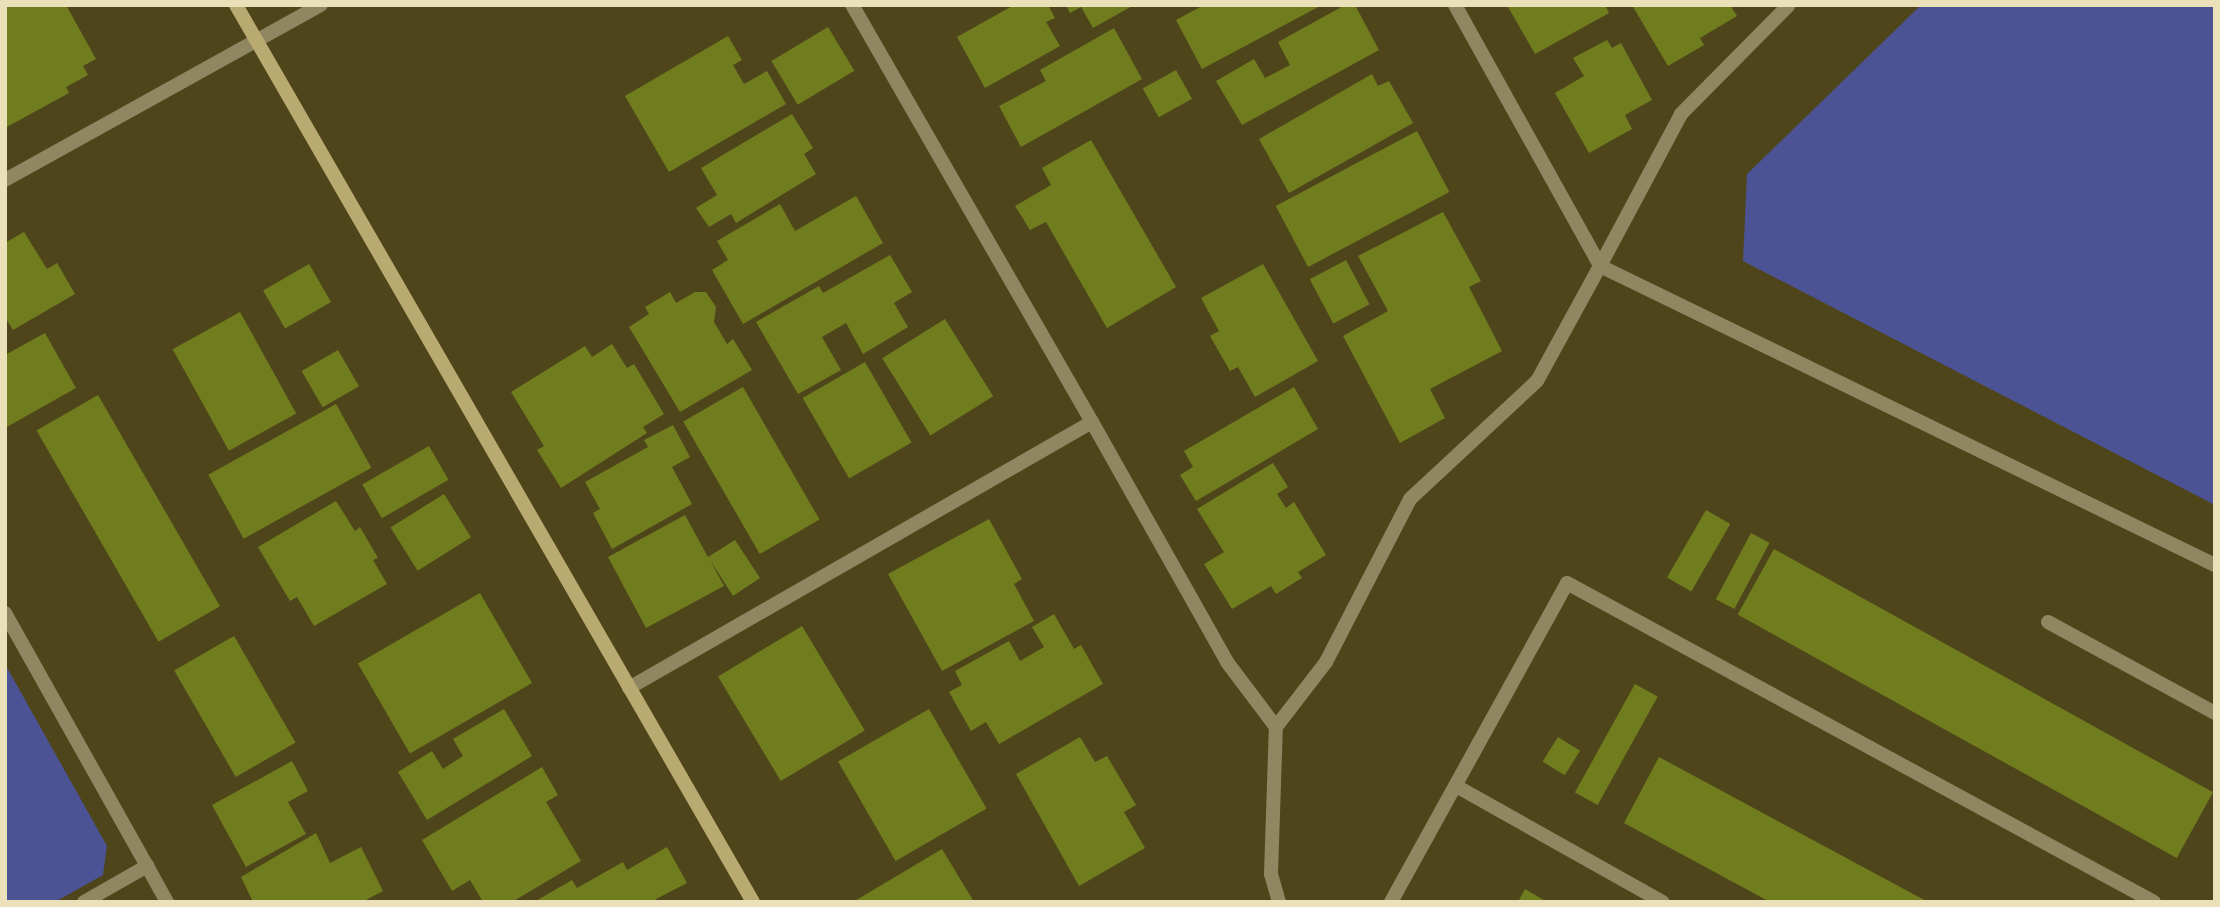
<!DOCTYPE html>
<style>
body{margin:0}
#map{position:relative;width:2220px;height:907px;overflow:hidden;background:#4f451a;font-family:Bitter,serif}
div>[style]{position:absolute}
[style*='--x']{left:calc(var(--x)*1px);top:calc(var(--y)*1px);width:calc(var(--w)*1px);rotate:calc(var(--a)*1deg)}
.green>*{inset:0;background:#4c5394}
.building>*{inset:0;background:#707d1e;transform-origin:0 0}
.lane>*{height:14px;margin:-7px;padding:0 7px;transform-origin:7px;border-radius:7px;background:#8f8762}
.street>*{height:14px;margin:-7px;padding:0 7px;transform-origin:7px;border-radius:7px;background:#8f8762}
.secondary>*{height:14px;margin:-7px;padding:0 7px;transform-origin:7px;border-radius:7px;background:#b8aa70}
span{translate:-50% -50%;white-space:nowrap;text-align:center;line-height:1.15;-webkit-text-stroke:5px #443b0e;paint-order:stroke}
.frame{position:absolute;inset:0;border:7px solid #eae1ba;pointer-events:none}
</style>
<div id="map">
<div class="green">
<i style="clip-path:polygon(1921px 5px,2215px 5px,2215px 505px,1743px 261px,1747px 174px)"></i>
<i style="clip-path:polygon(5px 664px,107px 846px,103px 875px,55px 902px,5px 902px)"></i>
</div>
<div class="building">
<i style="clip-path:polygon(5px 5px,66px 5px,96px 59px,83px 66px,88px 75px,66px 87px,69px 93px,5px 128px)"></i>
<i style="clip-path:polygon(1014px 5px,1048px 5px,1055px 18px,1046px 22px,1060px 46px,985px 88px,957px 37px)"></i>
<i style="clip-path:polygon(1066px 5px,1134px 5px,1093px 28px,1081px 7px,1070px 13px)"></i>
<i style="clip-path:polygon(1204px 5px,1322px 5px,1202px 69px,1176px 20px)"></i>
<i style="clip-path:polygon(1345px 5px,1355px 5px,1379px 50px,1242px 125px,1216px 81px,1254px 59px,1265px 78px,1290px 65px,1278px 42px)"></i>
<i style="clip-path:polygon(1507px 5px,1605px 5px,1609px 13px,1535px 54px)"></i>
<i style="clip-path:polygon(1632px 5px,1730px 5px,1737px 16px,1700px 38px,1704px 45px,1668px 66px)"></i>
<i style="left:828px;top:27px;width:51px;height:66px;rotate:59deg"></i>
<i style="clip-path:polygon(1114px 28px,1142px 79px,1021px 147px,999px 106px,1046px 81px,1040px 70px)"></i>
<i style="clip-path:polygon(728px 36px,742px 60px,733px 65px,744px 84px,767px 71px,786px 104px,669px 172px,625px 96px)"></i>
<i style="clip-path:polygon(1607px 40px,1612px 48px,1621px 43px,1652px 100px,1625px 115px,1632px 129px,1589px 153px,1555px 93px,1584px 76px,1573px 58px)"></i>
<i style="left:1176px;top:70px;width:33px;height:38px;rotate:61deg"></i>
<i style="clip-path:polygon(1372px 74px,1378px 86px,1389px 81px,1413px 123px,1289px 193px,1259px 139px)"></i>
<i style="clip-path:polygon(792px 114px,813px 148px,804px 154px,816px 174px,736px 223px,731px 214px,709px 227px,696px 208px,717px 195px,701px 168px)"></i>
<i style="left:1417px;top:131px;width:69px;height:160px;rotate:62deg"></i>
<i style="clip-path:polygon(1091px 140px,1176px 287px,1107px 328px,1046px 222px,1030px 230px,1015px 206px,1051px 185px,1042px 168px)"></i>
<i style="clip-path:polygon(856px 196px,883px 243px,743px 324px,712px 270px,728px 260px,717px 241px,780px 204px,795px 231px)"></i>
<i style="clip-path:polygon(1443px 212px,1481px 281px,1469px 287px,1502px 351px,1430px 389px,1445px 418px,1400px 443px,1343px 336px,1388px 311px,1358px 256px)"></i>
<i style="clip-path:polygon(24px 232px,47px 269px,57px 263px,75px 294px,13px 330px,5px 317px,5px 243px)"></i>
<i style="clip-path:polygon(890px 255px,912px 292px,894px 303px,908px 327px,863px 354px,846px 323px,822px 337px,841px 370px,798px 394px,756px 322px,819px 286px,823px 293px)"></i>
<i style="left:1346px;top:260px;width:50px;height:41px;rotate:62deg"></i>
<i style="left:309px;top:264px;width:44px;height:53px;rotate:60deg"></i>
<i style="clip-path:polygon(1263px 264px,1318px 361px,1255px 397px,1238px 367px,1230px 371px,1210px 336px,1219px 331px,1201px 298px)"></i>
<i style="clip-path:polygon(670px 292px,676px 303px,695px 292px,706px 292px,716px 307px,714px 322px,727px 344px,733px 339px,752px 370px,680px 412px,629px 327px,649px 314px,645px 307px)"></i>
<i style="left:240px;top:312px;width:116px;height:77px;rotate:61deg"></i>
<i style="left:945px;top:319px;width:91px;height:74px;rotate:58deg"></i>
<i style="clip-path:polygon(45px 333px,76px 388px,5px 428px,5px 355px)"></i>
<i style="clip-path:polygon(612px 344px,627px 368px,634px 364px,664px 414px,643px 427px,647px 433px,561px 488px,537px 450px,544px 446px,511px 392px,585px 346px,592px 357px)"></i>
<i style="left:338px;top:350px;width:42px;height:42px;rotate:60deg"></i>
<i style="left:865px;top:362px;width:93px;height:72px;rotate:60deg"></i>
<i style="left:743px;top:387px;width:153px;height:69px;rotate:60deg"></i>
<i style="clip-path:polygon(1294px 387px,1318px 429px,1196px 501px,1180px 475px,1193px 467px,1184px 451px)"></i>
<i style="left:98px;top:395px;width:244px;height:71px;rotate:60deg"></i>
<i style="left:336px;top:404px;width:73px;height:146px;rotate:61deg"></i>
<i style="clip-path:polygon(673px 425px,690px 457px,672px 467px,692px 504px,612px 549px,593px 513px,600px 509px,585px 482px,648px 447px,644px 440px)"></i>
<i style="left:429px;top:446px;width:39px;height:77px;rotate:60deg"></i>
<i style="clip-path:polygon(1273px 463px,1288px 487px,1277px 494px,1286px 508px,1294px 502px,1326px 555px,1298px 572px,1302px 578px,1276px 594px,1271px 586px,1232px 609px,1204px 564px,1224px 552px,1197px 509px)"></i>
<i style="left:444px;top:494px;width:51px;height:63px;rotate:58deg"></i>
<i style="clip-path:polygon(336px 501px,355px 531px,360px 527px,378px 558px,373px 560px,387px 584px,314px 626px,297px 597px,290px 601px,258px 547px)"></i>
<i style="left:1706px;top:510px;width:28px;height:78px;rotate:30deg"></i>
<i style="clip-path:polygon(685px 515px,708px 557px,735px 540px,760px 578px,733px 596px,710px 560px,724px 586px,646px 628px,608px 557px)"></i>
<i style="clip-path:polygon(989px 519px,1022px 579px,1014px 584px,1034px 621px,942px 671px,888px 574px)"></i>
<i style="left:1751px;top:533px;width:21px;height:75px;rotate:28deg"></i>
<i style="left:1774px;top:549px;width:502px;height:75px;rotate:29deg"></i>
<i style="left:480px;top:593px;width:104px;height:141px;rotate:60deg"></i>
<i style="clip-path:polygon(1054px 614px,1074px 649px,1081px 645px,1103px 684px,999px 744px,986px 722px,971px 731px,949px 692px,962px 685px,955px 671px,1009px 641px,1020px 661px,1044px 647px,1032px 627px)"></i>
<i style="left:802px;top:626px;width:122px;height:98px;rotate:59deg"></i>
<i style="left:234px;top:636px;width:123px;height:69px;rotate:60deg"></i>
<i style="left:1635px;top:684px;width:26px;height:124px;rotate:29deg"></i>
<i style="clip-path:polygon(504px 709px,532px 756px,427px 820px,398px 772px,432px 751px,443px 769px,463px 756px,453px 739px)"></i>
<i style="left:929px;top:709px;width:115px;height:105px;rotate:60deg"></i>
<i style="clip-path:polygon(1080px 737px,1095px 762px,1107px 756px,1136px 805px,1124px 812px,1145px 848px,1079px 886px,1016px 774px)"></i>
<i style="left:1558px;top:737px;width:26px;height:29px;rotate:32deg"></i>
<i style="clip-path:polygon(1659px 757px,1928px 902px,1770px 902px,1624px 823px)"></i>
<i style="clip-path:polygon(292px 761px,308px 791px,288px 802px,306px 834px,246px 867px,212px 805px)"></i>
<i style="clip-path:polygon(542px 767px,558px 795px,546px 802px,581px 861px,512px 902px,483px 902px,470px 880px,452px 891px,422px 840px)"></i>
<i style="clip-path:polygon(316px 833px,330px 863px,361px 847px,383px 891px,362px 902px,253px 902px,241px 877px)"></i>
<i style="clip-path:polygon(667px 847px,687px 883px,656px 899px,657px 902px,534px 902px,572px 880px,577px 888px,623px 862px,627px 870px)"></i>
<i style="clip-path:polygon(942px 849px,974px 902px,853px 902px)"></i>
<i style="clip-path:polygon(1525px 889px,1547px 902px,1518px 902px)"></i>
</div>
<div class="lane">
<i style="--x:1600;--y:266;--w:684;--a:25.93"></i>
<i style="--x:2048;--y:622;--w:190;--a:28.6"></i>
<i style="--x:1456;--y:786;--w:237;--a:29.3"></i>
<i style="--x:1391;--y:902;--w:364;--a:-61.1"></i>
<i style="--x:1567;--y:583;--w:668;--a:28.52"></i>
</div>
<div class="street">
<i style="--x:1455;--y:5;--w:299;--a:60.9"></i>
<i style="--x:1600;--y:266;--w:172;--a:-61.9"></i>
<i style="--x:1681;--y:114;--w:153;--a:-45.3"></i>
<i style="--x:5;--y:180;--w:361;--a:-29"></i>
<i style="--x:1092;--y:422;--w:275;--a:60.6"></i>
<i style="--x:1227;--y:662;--w:81;--a:53"></i>
<i style="--x:5;--y:613;--w:290;--a:60.7"></i>
<i style="--x:629;--y:688;--w:534;--a:-29.88"></i>
<i style="--x:1092;--y:422;--w:481;--a:-119.9"></i>
<i style="--x:84;--y:902;--w:73;--a:-29.7"></i>
<i style="--x:147;--y:866;--w:41;--a:60.9"></i>
<i style="--x:1279;--y:902;--w:29;--a:-106"></i>
<i style="--x:1271;--y:874;--w:147;--a:-88.1"></i>
<i style="--x:1276;--y:727;--w:82;--a:-52.4"></i>
<i style="--x:1326;--y:662;--w:183;--a:-62.7"></i>
<i style="--x:1410;--y:499;--w:173;--a:-42.9"></i>
<i style="--x:1537;--y:381;--w:131;--a:-61.3"></i>
</div>
<div class="secondary">
<i style="--x:236;--y:5;--w:1035;--a:60.04"></i>
</div>
<div class="frame"></div>
</div>
